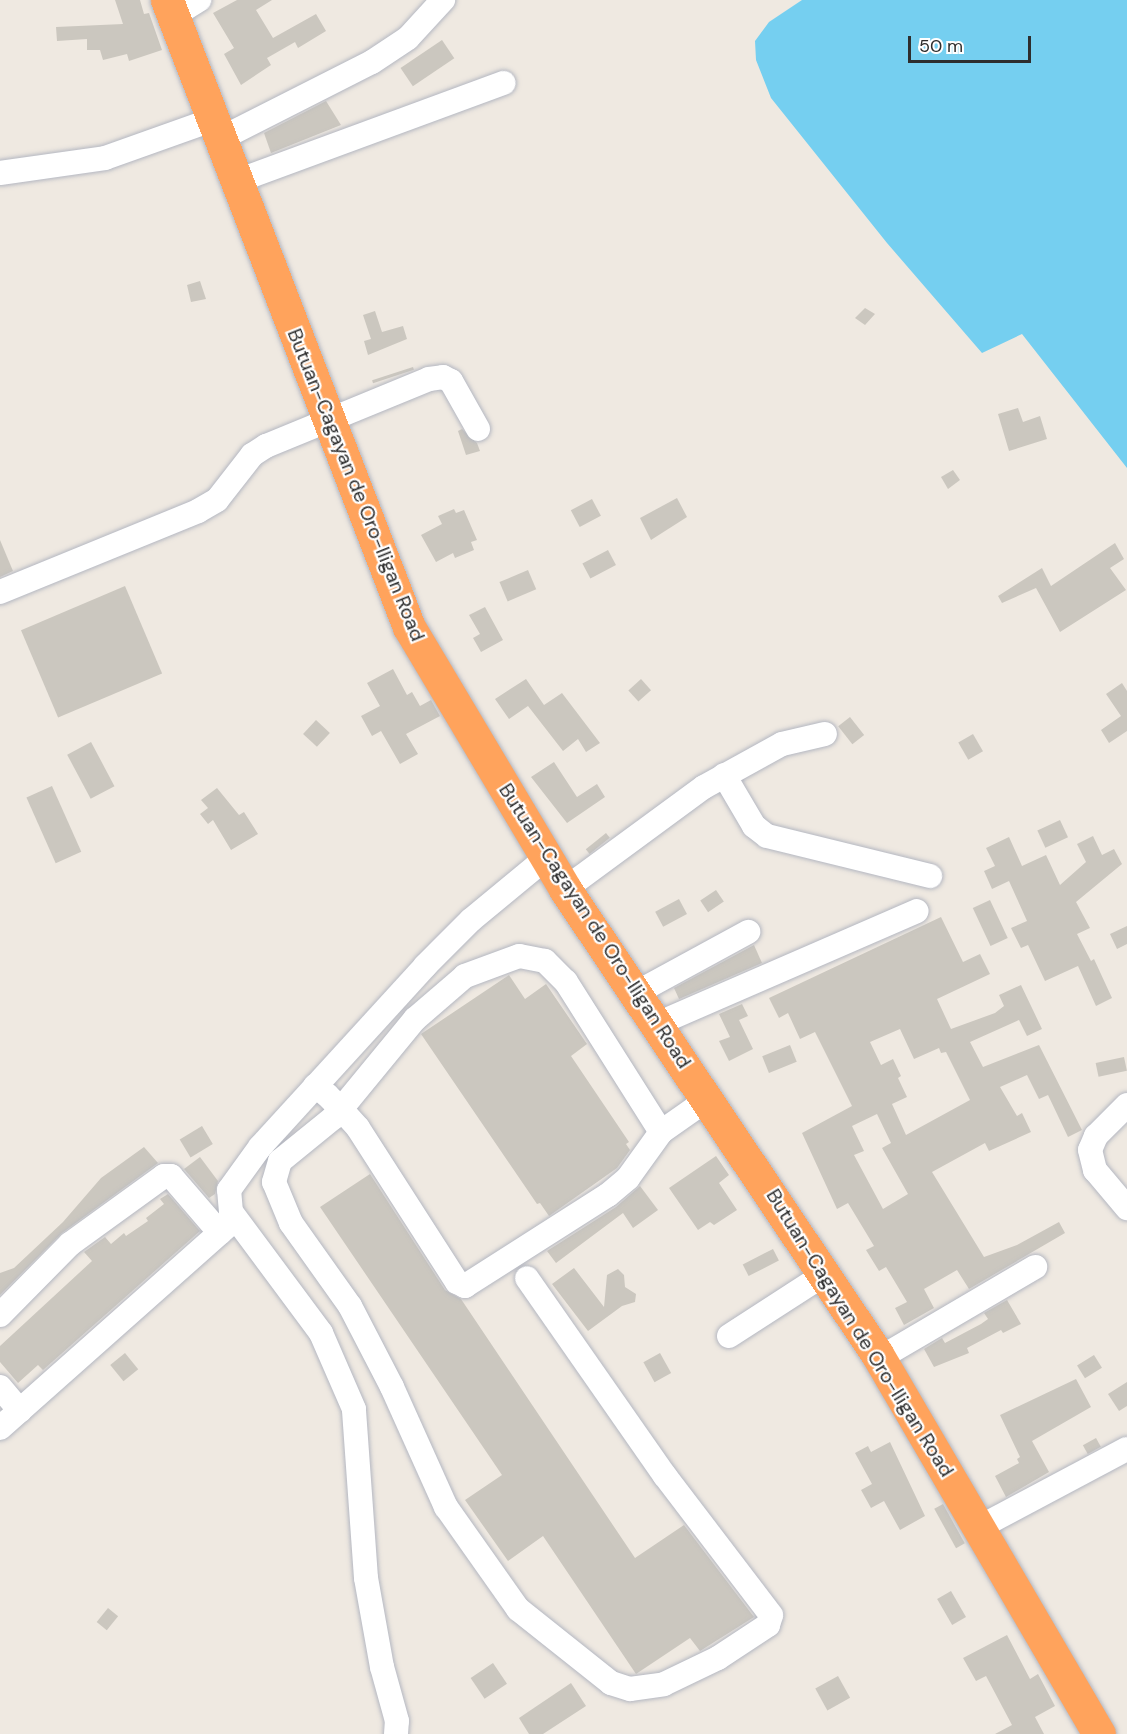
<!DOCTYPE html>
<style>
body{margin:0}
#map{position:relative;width:1127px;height:1734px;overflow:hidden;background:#efe9e1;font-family:"DM Sans",sans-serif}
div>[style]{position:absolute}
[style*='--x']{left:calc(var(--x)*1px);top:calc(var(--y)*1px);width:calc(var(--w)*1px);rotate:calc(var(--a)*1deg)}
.water>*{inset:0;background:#75cff0}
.building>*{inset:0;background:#cbc7bf;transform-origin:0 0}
.roads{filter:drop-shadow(0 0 2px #b4b7c1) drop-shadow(0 0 2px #b4b7c1)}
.minor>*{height:24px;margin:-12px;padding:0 12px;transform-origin:12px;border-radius:12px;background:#fff}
.highway>*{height:33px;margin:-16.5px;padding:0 16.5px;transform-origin:16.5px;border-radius:16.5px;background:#ffa35c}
span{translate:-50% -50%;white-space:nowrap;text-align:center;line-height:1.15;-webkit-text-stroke:4.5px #fff;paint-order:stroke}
.street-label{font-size:20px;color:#2e2e2e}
.scale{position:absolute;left:908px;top:36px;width:123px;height:27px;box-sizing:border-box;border:3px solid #2e2e2e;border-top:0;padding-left:8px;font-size:18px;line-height:21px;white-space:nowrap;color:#2e2e2e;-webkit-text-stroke:4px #fff;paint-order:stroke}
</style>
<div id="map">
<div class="water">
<i style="clip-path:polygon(802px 0,1127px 0,1127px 468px,1022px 334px,982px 353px,887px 243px,771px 98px,756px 60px,755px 41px,769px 22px)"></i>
</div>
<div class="building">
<i style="clip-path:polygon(115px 0,140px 0,144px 14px,149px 13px,162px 50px,129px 61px,127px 54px,103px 60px,100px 50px,87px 50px,87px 39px,57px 41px,56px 27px,123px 24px)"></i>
<i style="clip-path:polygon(237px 0,272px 0,256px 10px,273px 38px,316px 14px,326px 31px,298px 48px,295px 42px,267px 58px,271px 65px,241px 85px,224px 54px,234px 48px,213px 13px)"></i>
<i style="left:442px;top:40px;width:22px;height:50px;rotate:56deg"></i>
<i style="clip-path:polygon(326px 101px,341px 125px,271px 153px,264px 133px)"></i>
<i style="clip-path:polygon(200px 281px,206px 299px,191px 302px,187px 285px)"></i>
<i style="clip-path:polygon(865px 308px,875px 314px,865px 325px,855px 318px)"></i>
<i style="clip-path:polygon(375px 311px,382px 332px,403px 326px,407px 339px,368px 355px,364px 341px,371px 339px,363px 315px)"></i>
<i style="left:413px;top:367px;width:3px;height:43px;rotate:72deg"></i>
<i style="clip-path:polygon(1018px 408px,1023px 422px,1040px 416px,1047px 439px,1009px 451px,998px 414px)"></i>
<i style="clip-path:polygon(462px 429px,477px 443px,480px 451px,466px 455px,458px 431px)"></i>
<i style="clip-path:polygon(953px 470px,960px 480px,948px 489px,941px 477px)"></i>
<i style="clip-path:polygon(677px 498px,687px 517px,651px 540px,640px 518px)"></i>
<i style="left:592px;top:499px;width:19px;height:24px;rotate:62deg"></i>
<i style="clip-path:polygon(454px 509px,456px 513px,464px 510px,477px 540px,471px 542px,474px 550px,455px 558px,453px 553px,436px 562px,421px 535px,442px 524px,438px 516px)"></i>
<i style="clip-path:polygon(0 540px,13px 571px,0 577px)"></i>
<i style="clip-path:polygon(1115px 543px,1124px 559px,1110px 568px,1126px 590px,1060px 632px,1036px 588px,1002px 603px,998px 596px,1042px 568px,1051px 586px)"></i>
<i style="left:608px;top:550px;width:17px;height:29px;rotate:62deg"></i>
<i style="left:528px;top:570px;width:21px;height:31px;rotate:67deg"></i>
<i style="left:125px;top:586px;width:95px;height:113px;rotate:67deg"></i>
<i style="clip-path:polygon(485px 607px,503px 640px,481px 652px,473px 638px,480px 634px,469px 615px)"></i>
<i style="clip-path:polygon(393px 669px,407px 695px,412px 692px,420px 706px,431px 700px,440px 716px,406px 734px,418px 754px,400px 764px,381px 731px,372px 736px,361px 716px,380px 706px,367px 683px)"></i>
<i style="clip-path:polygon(526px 679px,544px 705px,562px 693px,600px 743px,586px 752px,578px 739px,563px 751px,528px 706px,509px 719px,495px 699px)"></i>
<i style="left:641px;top:679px;width:15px;height:17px;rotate:48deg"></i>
<i style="clip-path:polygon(1122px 683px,1127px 691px,1127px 731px,1109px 743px,1101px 730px,1121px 716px,1106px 694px)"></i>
<i style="left:850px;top:717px;width:23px;height:15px;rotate:52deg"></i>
<i style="left:316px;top:720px;width:19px;height:19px;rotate:43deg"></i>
<i style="left:973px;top:734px;width:20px;height:17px;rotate:60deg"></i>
<i style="left:91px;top:742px;width:50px;height:27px;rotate:62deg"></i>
<i style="clip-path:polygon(554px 762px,577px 797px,597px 784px,605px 797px,567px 823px,531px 777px)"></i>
<i style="left:52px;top:786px;width:72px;height:28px;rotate:66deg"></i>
<i style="clip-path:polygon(217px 788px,239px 815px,244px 812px,258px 834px,231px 850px,213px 820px,208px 824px,200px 814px,208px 808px,201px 800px)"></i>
<i style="left:1060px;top:820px;width:19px;height:25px;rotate:65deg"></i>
<i style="left:606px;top:833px;width:6px;height:26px;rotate:51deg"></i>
<i style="clip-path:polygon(1093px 836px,1102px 855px,1114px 849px,1122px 864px,1076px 902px,1090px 928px,1077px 934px,1091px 961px,1094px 959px,1112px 998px,1096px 1006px,1078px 966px,1045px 981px,1028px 945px,1021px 948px,1011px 928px,1027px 921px,1009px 881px,992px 889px,984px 871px,995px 866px,986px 848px,1009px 837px,1022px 866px,1046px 855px,1060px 885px,1086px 862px,1077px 844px)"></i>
<i style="left:716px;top:890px;width:14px;height:19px;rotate:56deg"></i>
<i style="left:679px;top:899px;width:17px;height:27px;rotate:62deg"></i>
<i style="left:990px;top:900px;width:42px;height:19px;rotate:65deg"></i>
<i style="clip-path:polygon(evenodd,941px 917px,963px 962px,980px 954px,990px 974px,937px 999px,951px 1029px,995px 1013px,1004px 1006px,999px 995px,1021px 985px,1042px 1029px,1027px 1036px,1019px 1020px,970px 1042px,983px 1067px,1039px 1045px,1082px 1130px,1068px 1137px,1048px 1095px,1039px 1099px,1027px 1075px,1000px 1087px,1017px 1116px,1022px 1113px,1031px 1132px,989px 1151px,985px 1143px,932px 1172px,984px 1257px,1017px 1245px,1059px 1222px,1065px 1233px,969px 1289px,957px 1270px,924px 1289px,934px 1308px,904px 1325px,895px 1308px,907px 1302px,886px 1267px,879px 1271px,866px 1250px,874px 1246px,848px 1203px,837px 1209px,802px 1133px,852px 1106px,815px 1032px,800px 1039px,788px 1013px,779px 1018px,769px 998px,941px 917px,900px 1029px,914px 1059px,939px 1048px,941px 1053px,946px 1052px,970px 1100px,906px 1135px,892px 1104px,907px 1097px,898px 1078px,901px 1076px,893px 1059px,881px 1065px,870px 1042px,900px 1029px,941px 917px,877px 1114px,891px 1143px,882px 1148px,908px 1194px,883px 1209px,854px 1155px,864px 1151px,852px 1126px,877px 1114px)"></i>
<i style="clip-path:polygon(1127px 926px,1127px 944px,1117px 949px,1110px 934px)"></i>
<i style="clip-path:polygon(754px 945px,762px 963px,679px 999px,674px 988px)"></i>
<i style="clip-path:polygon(509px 975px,525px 999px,546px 984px,587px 1044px,571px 1056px,629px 1142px,626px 1144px,630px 1150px,617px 1168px,549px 1216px,540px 1203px,537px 1204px,421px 1034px)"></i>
<i style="clip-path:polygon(742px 1004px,748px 1016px,739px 1020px,753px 1049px,729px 1061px,719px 1041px,730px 1037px,719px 1014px)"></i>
<i style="left:790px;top:1045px;width:18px;height:30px;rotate:68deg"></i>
<i style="left:1124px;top:1057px;width:14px;height:29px;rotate:78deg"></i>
<i style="left:202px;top:1126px;width:21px;height:26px;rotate:59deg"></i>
<i style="clip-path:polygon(144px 1147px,158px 1163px,62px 1233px,0 1295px,0 1273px,14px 1268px,63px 1222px,101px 1178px)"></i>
<i style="clip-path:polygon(716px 1156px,729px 1175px,719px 1183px,737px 1210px,714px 1225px,710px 1222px,698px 1230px,669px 1188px)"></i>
<i style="clip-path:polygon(200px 1157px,218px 1181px,215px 1194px,209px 1198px,184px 1169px)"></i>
<i style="clip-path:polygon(370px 1174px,445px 1290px,461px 1299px,635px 1558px,684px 1525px,754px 1617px,700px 1651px,690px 1638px,636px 1674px,543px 1536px,508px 1561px,465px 1500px,502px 1475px,320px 1207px)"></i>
<i style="clip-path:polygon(640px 1186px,658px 1210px,633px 1228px,623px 1213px,556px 1263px,547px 1251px,616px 1207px)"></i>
<i style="clip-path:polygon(168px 1194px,200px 1231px,43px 1370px,38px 1365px,18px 1383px,0 1362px,0 1346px,92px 1261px,84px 1252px,105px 1237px,111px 1244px,124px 1233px,126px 1236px,148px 1221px,146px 1218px,164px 1204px,160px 1199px)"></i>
<i style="left:773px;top:1249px;width:13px;height:34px;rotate:63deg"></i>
<i style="clip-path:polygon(574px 1268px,604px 1307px,607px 1275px,618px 1269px,624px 1275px,625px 1287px,636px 1294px,635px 1302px,622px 1306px,588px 1331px,552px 1284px)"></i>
<i style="clip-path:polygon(1007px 1300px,1021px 1324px,1003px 1333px,1001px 1330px,967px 1348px,969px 1353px,934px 1367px,924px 1349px,942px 1338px,945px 1343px,981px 1324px,988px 1319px,984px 1313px)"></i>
<i style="left:125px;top:1353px;width:21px;height:19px;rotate:51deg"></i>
<i style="left:660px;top:1353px;width:23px;height:19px;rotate:61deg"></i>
<i style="left:1094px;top:1355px;width:15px;height:20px;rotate:58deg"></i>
<i style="clip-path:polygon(1076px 1379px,1091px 1407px,1032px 1441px,1049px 1472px,1006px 1497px,995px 1476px,1019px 1463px,1017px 1459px,1020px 1457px,1000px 1415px)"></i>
<i style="clip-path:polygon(1127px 1382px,1127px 1406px,1119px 1411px,1108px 1394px)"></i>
<i style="left:1096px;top:1438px;width:10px;height:15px;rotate:61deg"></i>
<i style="clip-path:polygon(890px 1442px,925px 1516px,900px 1530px,884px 1501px,871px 1508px,861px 1490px,872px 1484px,855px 1453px,868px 1446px,871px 1452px)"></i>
<i style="left:943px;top:1504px;width:45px;height:10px;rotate:61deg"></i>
<i style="left:951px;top:1591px;width:30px;height:16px;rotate:60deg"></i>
<i style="left:108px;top:1608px;width:13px;height:18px;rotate:39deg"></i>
<i style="clip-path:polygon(1007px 1635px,1030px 1679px,1038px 1674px,1055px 1706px,1035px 1717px,1044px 1734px,995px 1734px,1012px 1725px,986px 1676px,976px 1681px,963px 1658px)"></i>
<i style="left:493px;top:1663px;width:25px;height:27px;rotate:56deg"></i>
<i style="left:838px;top:1676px;width:25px;height:26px;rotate:61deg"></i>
<i style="clip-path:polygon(571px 1683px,586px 1706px,543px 1734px,529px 1734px,519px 1718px)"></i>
</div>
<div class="roads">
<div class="minor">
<i style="--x:173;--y:16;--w:31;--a:-32"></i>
<i style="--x:220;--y:139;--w:170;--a:-26.9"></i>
<i style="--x:372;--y:62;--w:43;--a:-33.7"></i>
<i style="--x:408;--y:38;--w:52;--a:-47.4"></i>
<i style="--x:0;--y:173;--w:106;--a:-8.1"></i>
<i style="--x:105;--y:158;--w:114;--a:-19.6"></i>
<i style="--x:237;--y:181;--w:284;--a:-20.2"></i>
<i style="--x:0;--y:592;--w:214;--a:-22.2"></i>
<i style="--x:198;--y:511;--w:22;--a:-30"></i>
<i style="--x:217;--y:500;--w:57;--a:-52.1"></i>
<i style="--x:252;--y:455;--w:17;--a:-33"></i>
<i style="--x:266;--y:446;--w:176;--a:-22.3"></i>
<i style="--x:429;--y:379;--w:14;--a:-8"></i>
<i style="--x:443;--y:377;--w:9;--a:27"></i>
<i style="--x:451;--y:381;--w:55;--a:60.6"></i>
<i style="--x:724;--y:775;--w:59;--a:59.5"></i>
<i style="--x:754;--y:826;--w:16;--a:38"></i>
<i style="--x:767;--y:836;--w:168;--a:13.8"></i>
<i style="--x:565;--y:889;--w:172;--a:-36.3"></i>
<i style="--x:704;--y:787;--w:89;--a:-28.9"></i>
<i style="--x:782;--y:744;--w:44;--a:-13.1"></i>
<i style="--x:636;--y:993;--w:128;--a:-28.6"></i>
<i style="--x:657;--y:1024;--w:283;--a:-23.5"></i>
<i style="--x:315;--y:1086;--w:15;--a:37"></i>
<i style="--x:327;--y:1095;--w:20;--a:45"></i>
<i style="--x:341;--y:1109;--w:25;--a:48"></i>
<i style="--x:358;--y:1128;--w:183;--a:57.3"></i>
<i style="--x:457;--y:1282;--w:9;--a:27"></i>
<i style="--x:465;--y:1286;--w:169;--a:-32.5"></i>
<i style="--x:608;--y:1195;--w:26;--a:-40"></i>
<i style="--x:628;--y:1178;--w:57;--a:-54.3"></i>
<i style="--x:661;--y:1132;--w:178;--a:-122.3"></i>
<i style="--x:566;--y:982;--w:30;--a:-135"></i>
<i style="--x:545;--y:961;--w:26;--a:-169"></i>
<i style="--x:519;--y:956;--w:58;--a:159.7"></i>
<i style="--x:465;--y:976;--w:66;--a:139.3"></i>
<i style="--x:415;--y:1019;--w:117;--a:129.4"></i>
<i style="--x:341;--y:1109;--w:12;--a:132"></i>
<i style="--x:333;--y:1118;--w:68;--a:140.9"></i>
<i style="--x:280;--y:1161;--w:22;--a:106"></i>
<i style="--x:274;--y:1182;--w:44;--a:67.5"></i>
<i style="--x:291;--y:1223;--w:102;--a:54.6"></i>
<i style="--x:350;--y:1306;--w:91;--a:62.6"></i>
<i style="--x:392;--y:1387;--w:132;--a:65.8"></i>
<i style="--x:446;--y:1507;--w:125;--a:54.8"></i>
<i style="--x:518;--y:1609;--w:119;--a:38.5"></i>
<i style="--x:611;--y:1683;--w:20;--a:18"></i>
<i style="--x:630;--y:1689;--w:34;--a:-8"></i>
<i style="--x:664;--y:1684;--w:60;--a:-25.7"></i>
<i style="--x:718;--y:1658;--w:60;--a:-33.4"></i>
<i style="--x:768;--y:1625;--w:10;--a:-73"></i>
<i style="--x:771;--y:1615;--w:175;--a:-127.3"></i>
<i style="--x:665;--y:1476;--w:241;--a:-124.9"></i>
<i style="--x:1127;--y:1105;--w:44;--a:135"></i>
<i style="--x:1096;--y:1136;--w:15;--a:113"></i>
<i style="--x:1090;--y:1150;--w:21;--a:76"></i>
<i style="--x:1095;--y:1170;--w:50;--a:49.9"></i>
<i style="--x:661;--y:1132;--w:57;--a:-35.1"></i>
<i style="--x:0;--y:1315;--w:100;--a:-45.4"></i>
<i style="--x:70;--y:1244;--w:116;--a:-35.9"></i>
<i style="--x:164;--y:1176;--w:7;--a:0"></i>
<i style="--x:171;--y:1176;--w:75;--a:49.3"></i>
<i style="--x:729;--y:1336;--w:114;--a:-32.9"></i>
<i style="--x:880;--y:1358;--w:180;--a:-30.4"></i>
<i style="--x:0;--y:1387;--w:31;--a:50"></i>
<i style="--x:0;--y:1428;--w:314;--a:-41.6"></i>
<i style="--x:980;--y:1527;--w:166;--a:-28"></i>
<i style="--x:396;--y:1734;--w:13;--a:-86"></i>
<i style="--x:397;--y:1721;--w:56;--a:-105.5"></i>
<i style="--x:382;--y:1667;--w:90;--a:-100.2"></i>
<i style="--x:366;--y:1578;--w:169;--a:-94.1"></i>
<i style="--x:354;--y:1409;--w:83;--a:-113.5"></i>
<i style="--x:321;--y:1333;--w:151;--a:-126.6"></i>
<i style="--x:231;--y:1212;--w:22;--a:-95"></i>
<i style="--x:229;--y:1190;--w:53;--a:-54.2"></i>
<i style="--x:260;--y:1147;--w:245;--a:-47.6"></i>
<i style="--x:425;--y:966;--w:65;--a:-45"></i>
<i style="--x:471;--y:920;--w:97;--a:-39.6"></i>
</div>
<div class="highway">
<i style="--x:167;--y:0;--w:672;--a:68.9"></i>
<i style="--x:409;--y:627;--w:305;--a:59.2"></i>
<i style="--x:565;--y:889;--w:560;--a:56.14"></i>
<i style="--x:877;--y:1354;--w:440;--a:59.7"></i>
</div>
</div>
<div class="street-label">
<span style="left:356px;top:485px;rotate:68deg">Butuan-Cagayan de Oro-Iligan Road</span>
<span style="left:595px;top:926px;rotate:57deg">Butuan-Cagayan de Oro-Iligan Road</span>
<span style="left:860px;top:1333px;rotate:58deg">Butuan-Cagayan de Oro-Iligan Road</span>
</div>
<div class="scale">50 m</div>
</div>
